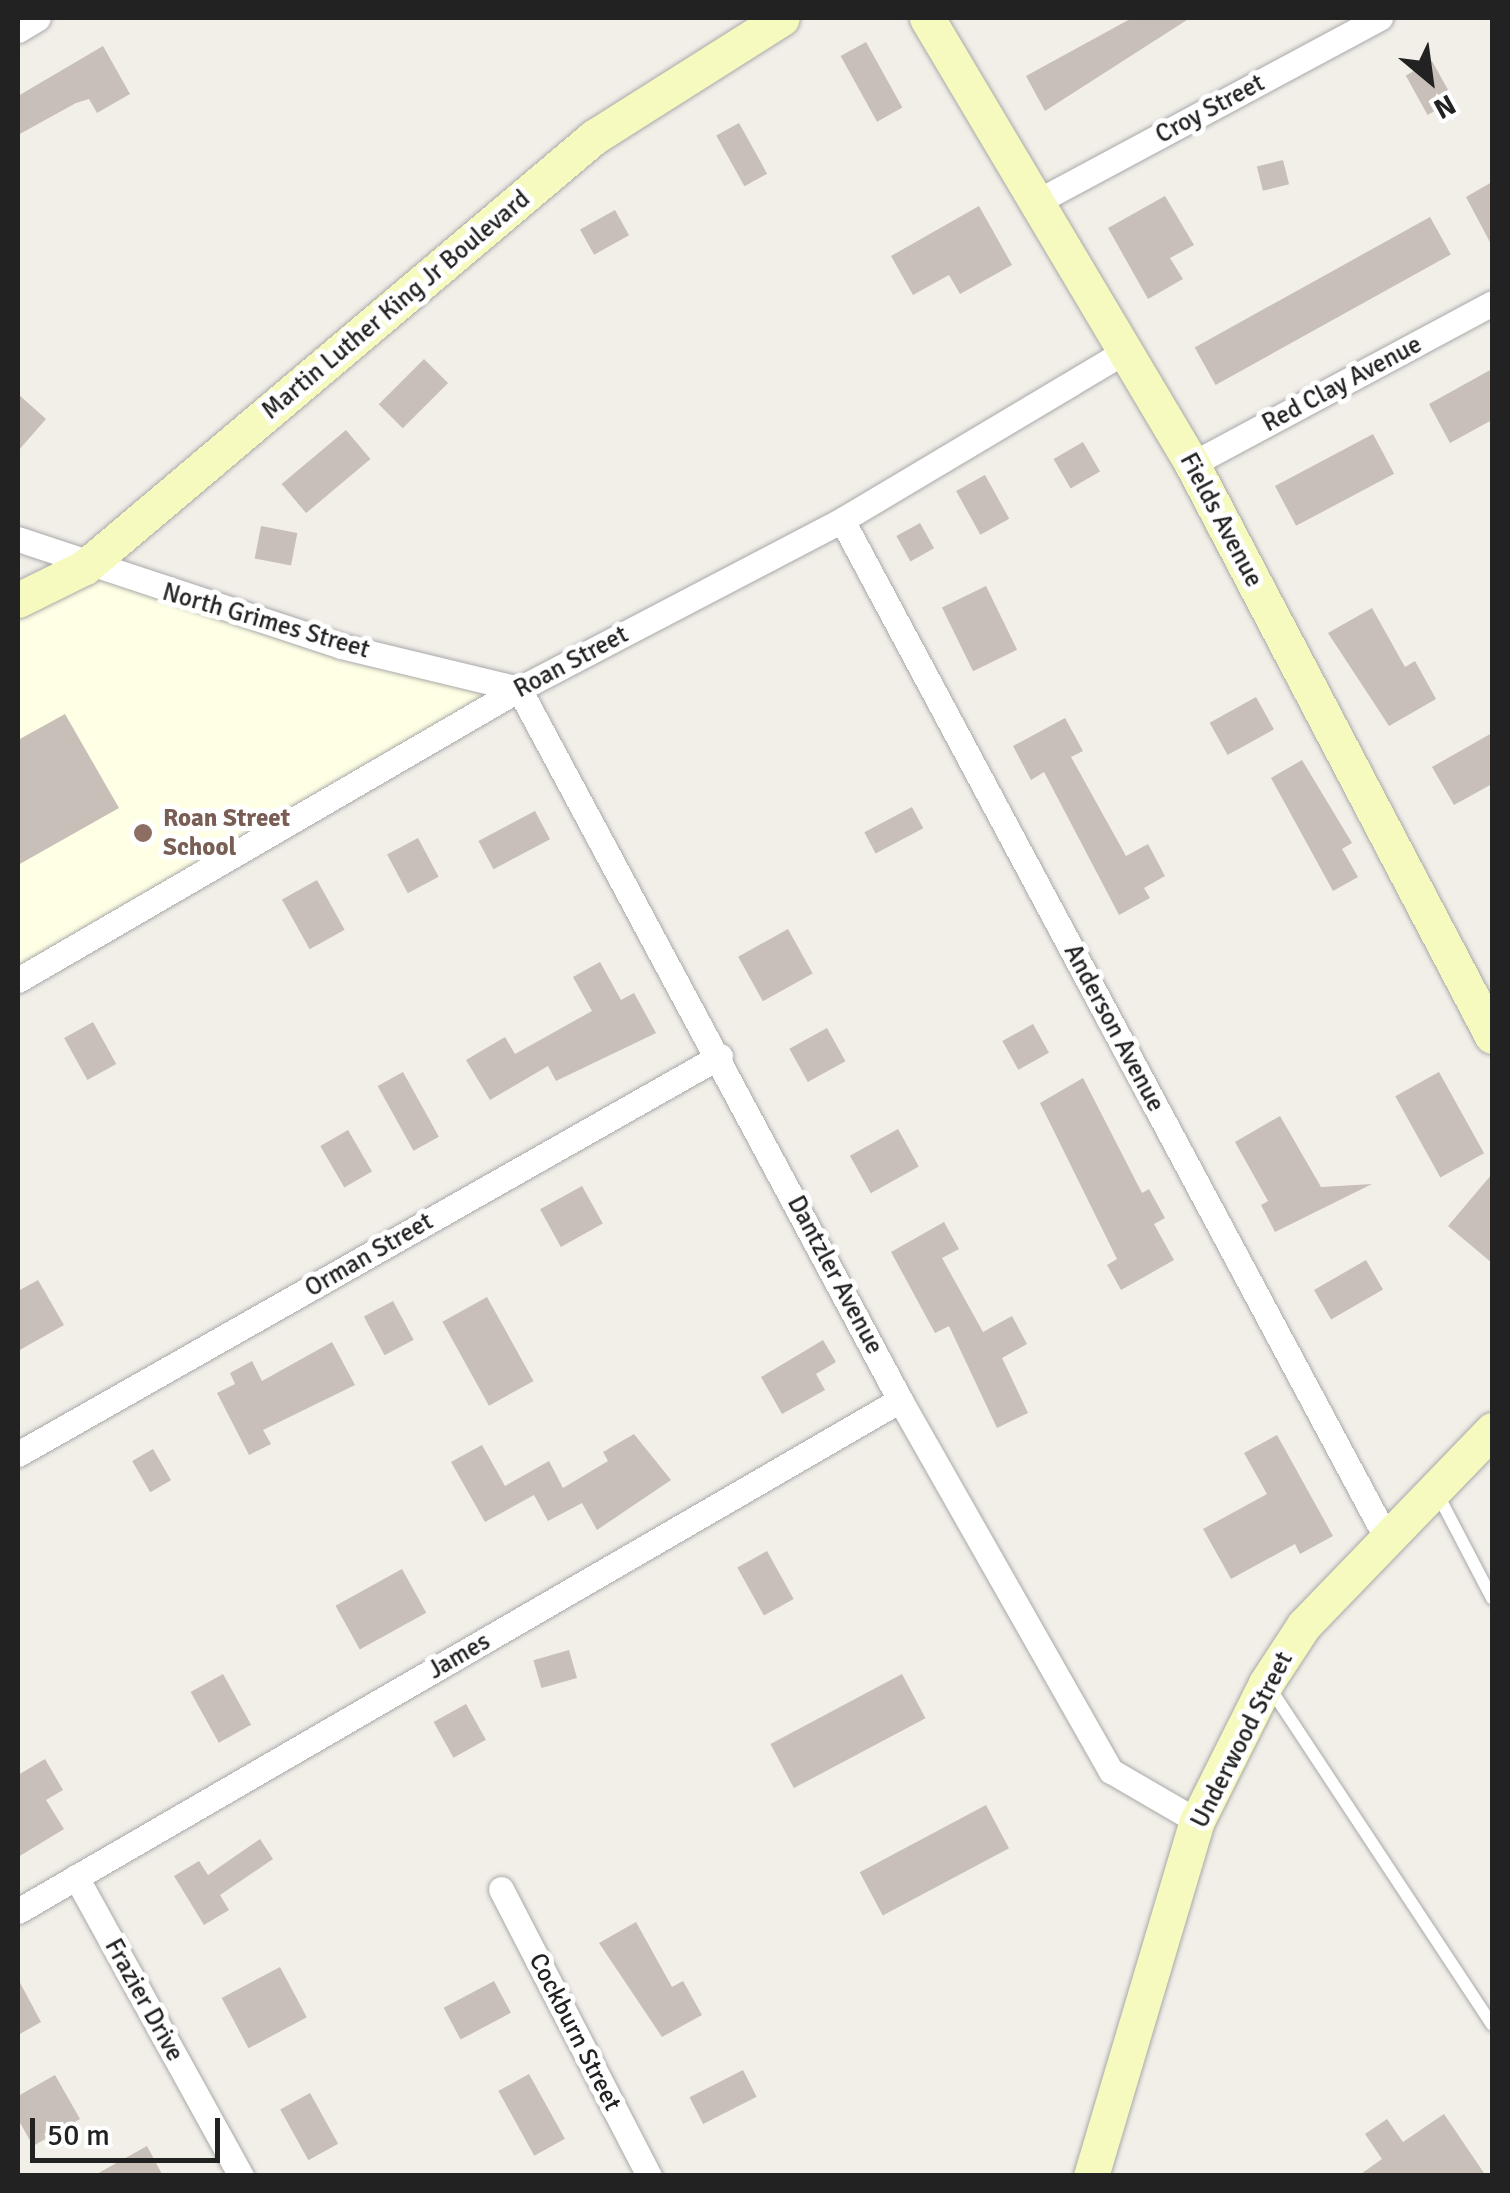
<!DOCTYPE html>
<style>
body{margin:0}
#map{position:relative;width:1510px;height:2193px;overflow:hidden;background:#f2efe9;font-family:Signika,sans-serif}
div>[style]{position:absolute}
[style*='--x']{left:calc(var(--x)*1px);top:calc(var(--y)*1px);width:calc(var(--w)*1px);rotate:calc(var(--a)*1deg)}
.education>*{inset:0;background:#ffffe5}
.building>*{inset:0;background:#c7bfb8;transform-origin:0 0}
.roads{filter:drop-shadow(0 0 2px #a9a9a9) drop-shadow(0 0 2px #a9a9a9)}
.lane>*{height:12px;margin:-6px;padding:0 6px;transform-origin:6px;border-radius:6px;background:#fff}
.street>*{height:25px;margin:-12.5px;padding:0 12.5px;transform-origin:12.5px;border-radius:12.5px;background:#fff}
.secondary>*{height:35px;margin:-17.5px;padding:0 17.5px;transform-origin:17.5px;border-radius:17.5px;background:#f7fabf}
.dots>*{width:28px;height:28px;translate:-50% -50%;box-sizing:border-box;border:5px solid #fff;border-radius:50%}
span{translate:-50% -50%;white-space:nowrap;text-align:center;line-height:1.15;-webkit-text-stroke:10px #fff;paint-order:stroke}
.street-label{font-size:25px;color:#222}
.education-label{font-size:25px;color:#785e54;font-weight:700}
.left{translate:0 -50%;text-align:left}
.frame{position:absolute;inset:0;border:20px solid #222;pointer-events:none}
.north{position:absolute;left:1380px;top:30px;width:100px;height:100px;-webkit-text-stroke:8px #fff;paint-order:stroke;rotate:151deg;font-size:28px;font-weight:700;line-height:40px;text-align:center;color:#222}
.north::after{content:'';display:block;margin:auto;width:35px;height:45px;background:#222;clip-path:polygon(50% 0,100% 100%,50% 72%,0 100%)}
.scale{position:absolute;left:30px;top:2118px;width:190px;height:45px;box-sizing:border-box;border:5px solid #222;border-top:0;padding-left:12px;font-size:30px;line-height:35px;white-space:nowrap;color:#222;-webkit-text-stroke:8px #fff;paint-order:stroke}
</style>
<div id="map">
<div class="education">
<i style="clip-path:polygon(85px 567px,519px 689px,18px 978px,18px 600px)"></i>
</div>
<div class="building">
<i style="clip-path:polygon(1132px 18px,1190px 18px,1045px 111px,1026px 76px)"></i>
<i style="left:866px;top:42px;width:75px;height:29px;rotate:61deg"></i>
<i style="clip-path:polygon(103px 46px,130px 94px,97px 113px,89px 99px,76px 103px,18px 135px,18px 96px)"></i>
<i style="left:1432px;top:61px;width:45px;height:30px;rotate:61deg"></i>
<i style="left:739px;top:123px;width:58px;height:26px;rotate:61deg"></i>
<i style="left:1283px;top:160px;width:25px;height:27px;rotate:76deg"></i>
<i style="clip-path:polygon(1492px 182px,1492px 246px,1466px 197px)"></i>
<i style="clip-path:polygon(1165px 196px,1194px 245px,1170px 258px,1183px 279px,1148px 299px,1108px 228px)"></i>
<i style="clip-path:polygon(979px 206px,1012px 265px,960px 294px,949px 275px,913px 295px,891px 256px)"></i>
<i style="left:615px;top:210px;width:29px;height:40px;rotate:61deg"></i>
<i style="left:1430px;top:217px;width:43px;height:269px;rotate:61deg"></i>
<i style="left:424px;top:359px;width:34px;height:64px;rotate:45deg"></i>
<i style="clip-path:polygon(1492px 369px,1492px 420px,1450px 443px,1429px 404px)"></i>
<i style="clip-path:polygon(18px 394px,46px 419px,18px 451px)"></i>
<i style="left:346px;top:430px;width:38px;height:84px;rotate:50deg"></i>
<i style="left:1373px;top:434px;width:45px;height:111px;rotate:62deg"></i>
<i style="left:1083px;top:442px;width:34px;height:34px;rotate:60deg"></i>
<i style="left:985px;top:475px;width:50px;height:33px;rotate:61deg"></i>
<i style="left:920px;top:523px;width:29px;height:27px;rotate:61deg"></i>
<i style="left:261px;top:526px;width:37px;height:33px;rotate:11deg"></i>
<i style="left:986px;top:586px;width:71px;height:49px;rotate:64deg"></i>
<i style="clip-path:polygon(1372px 608px,1405px 667px,1415px 661px,1436px 699px,1389px 726px,1328px 633px)"></i>
<i style="left:1256px;top:697px;width:37px;height:53px;rotate:61deg"></i>
<i style="clip-path:polygon(65px 714px,119px 808px,18px 865px,18px 740px)"></i>
<i style="clip-path:polygon(1065px 718px,1083px 751px,1071px 757px,1126px 856px,1148px 844px,1165px 876px,1144px 888px,1150px 898px,1119px 915px,1044px 772px,1031px 780px,1013px 746px)"></i>
<i style="clip-path:polygon(1492px 733px,1492px 784px,1454px 805px,1432px 767px)"></i>
<i style="clip-path:polygon(1302px 760px,1352px 843px,1342px 849px,1358px 877px,1333px 891px,1271px 778px)"></i>
<i style="left:912px;top:807px;width:24px;height:54px;rotate:62deg"></i>
<i style="left:535px;top:811px;width:32px;height:64px;rotate:62deg"></i>
<i style="left:418px;top:838px;width:44px;height:35px;rotate:62deg"></i>
<i style="left:317px;top:880px;width:57px;height:40px;rotate:61deg"></i>
<i style="left:788px;top:929px;width:51px;height:57px;rotate:61deg"></i>
<i style="clip-path:polygon(600px 962px,621px 1000px,634px 993px,656px 1033px,556px 1081px,548px 1066px,490px 1100px,466px 1060px,505px 1037px,515px 1054px,592px 1011px,573px 977px)"></i>
<i style="left:93px;top:1022px;width:48px;height:33px;rotate:61deg"></i>
<i style="left:1033px;top:1024px;width:33px;height:35px;rotate:61deg"></i>
<i style="left:827px;top:1028px;width:38px;height:43px;rotate:61deg"></i>
<i style="left:403px;top:1072px;width:74px;height:29px;rotate:61deg"></i>
<i style="left:1439px;top:1072px;width:93px;height:50px;rotate:61deg"></i>
<i style="clip-path:polygon(1083px 1078px,1142px 1193px,1149px 1189px,1165px 1218px,1154px 1224px,1174px 1260px,1121px 1290px,1107px 1265px,1117px 1259px,1040px 1103px)"></i>
<i style="clip-path:polygon(1280px 1116px,1321px 1187px,1372px 1184px,1275px 1232px,1261px 1205px,1268px 1201px,1235px 1142px)"></i>
<i style="left:898px;top:1129px;width:43px;height:55px;rotate:61deg"></i>
<i style="left:348px;top:1130px;width:48px;height:32px;rotate:60deg"></i>
<i style="clip-path:polygon(1492px 1174px,1492px 1263px,1448px 1226px)"></i>
<i style="left:582px;top:1186px;width:43px;height:48px;rotate:61deg"></i>
<i style="clip-path:polygon(944px 1222px,959px 1249px,942px 1258px,983px 1332px,1012px 1316px,1027px 1344px,1002px 1358px,1028px 1413px,997px 1428px,949px 1326px,935px 1333px,891px 1252px)"></i>
<i style="left:1366px;top:1260px;width:34px;height:60px;rotate:60deg"></i>
<i style="clip-path:polygon(38px 1280px,64px 1325px,18px 1351px,18px 1291px)"></i>
<i style="left:487px;top:1297px;width:96px;height:51px;rotate:61deg"></i>
<i style="left:393px;top:1301px;width:44px;height:33px;rotate:62deg"></i>
<i style="clip-path:polygon(823px 1340px,836px 1362px,816px 1374px,825px 1390px,782px 1414px,761px 1377px)"></i>
<i style="clip-path:polygon(332px 1342px,355px 1385px,263px 1430px,271px 1444px,249px 1455px,217px 1393px,235px 1384px,230px 1373px,252px 1361px,262px 1381px)"></i>
<i style="clip-path:polygon(634px 1434px,671px 1480px,597px 1530px,582px 1503px,548px 1521px,534px 1495px,485px 1522px,451px 1462px,482px 1445px,505px 1486px,549px 1461px,563px 1488px,608px 1461px,603px 1452px)"></i>
<i style="clip-path:polygon(1277px 1435px,1333px 1536px,1300px 1554px,1295px 1544px,1231px 1579px,1203px 1529px,1267px 1494px,1244px 1453px)"></i>
<i style="left:153px;top:1449px;width:36px;height:24px;rotate:60deg"></i>
<i style="left:767px;top:1551px;width:55px;height:34px;rotate:61deg"></i>
<i style="left:402px;top:1569px;width:50px;height:76px;rotate:61deg"></i>
<i style="left:569px;top:1650px;width:29px;height:37px;rotate:74deg"></i>
<i style="left:223px;top:1674px;width:58px;height:37px;rotate:61deg"></i>
<i style="left:902px;top:1674px;width:50px;height:149px;rotate:62deg"></i>
<i style="left:466px;top:1704px;width:41px;height:37px;rotate:61deg"></i>
<i style="clip-path:polygon(45px 1759px,63px 1790px,46px 1800px,64px 1829px,18px 1857px,18px 1775px)"></i>
<i style="left:986px;top:1805px;width:49px;height:143px;rotate:62deg"></i>
<i style="clip-path:polygon(260px 1839px,273px 1859px,220px 1895px,229px 1910px,204px 1925px,174px 1876px,199px 1861px,208px 1875px)"></i>
<i style="clip-path:polygon(636px 1922px,672px 1987px,683px 1981px,702px 2015px,662px 2037px,599px 1943px)"></i>
<i style="left:280px;top:1967px;width:57px;height:66px;rotate:62deg"></i>
<i style="clip-path:polygon(18px 1979px,41px 2022px,18px 2035px)"></i>
<i style="left:494px;top:1981px;width:36px;height:57px;rotate:62deg"></i>
<i style="left:743px;top:2070px;width:30px;height:60px;rotate:63deg"></i>
<i style="left:529px;top:2074px;width:74px;height:35px;rotate:61deg"></i>
<i style="clip-path:polygon(55px 2075px,80px 2119px,33px 2146px,18px 2119px,18px 2096px)"></i>
<i style="left:310px;top:2093px;width:58px;height:34px;rotate:61deg"></i>
<i style="clip-path:polygon(1444px 2114px,1486px 2176px,1358px 2176px,1382px 2159px,1365px 2134px,1387px 2119px,1403px 2142px)"></i>
<i style="clip-path:polygon(147px 2146px,163px 2176px,93px 2176px)"></i>
</div>
<div class="roads">
<div class="lane">
<i style="--x:1437;--y:1493;--w:119;--a:62.4"></i>
<i style="--x:1268;--y:1685;--w:407;--a:56.6"></i>
</div>
<div class="street">
<i style="--x:18;--y:30;--w:23;--a:-31"></i>
<i style="--x:1040;--y:200;--w:386;--a:-28.2"></i>
<i style="--x:1192;--y:464;--w:340;--a:-28.2"></i>
<i style="--x:842;--y:520;--w:1153;--a:61.86"></i>
<i style="--x:18;--y:539;--w:340;--a:18.3"></i>
<i style="--x:341;--y:646;--w:183;--a:13.6"></i>
<i style="--x:519;--y:689;--w:807;--a:61.81"></i>
<i style="--x:900;--y:1400;--w:427;--a:60.4"></i>
<i style="--x:1111;--y:1771;--w:99;--a:30.2"></i>
<i style="--x:18;--y:980;--w:579;--a:-30.15"></i>
<i style="--x:519;--y:689;--w:365;--a:-27.6"></i>
<i style="--x:842;--y:520;--w:332;--a:-30.8"></i>
<i style="--x:18;--y:1454;--w:807;--a:-29.55"></i>
<i style="--x:76;--y:1877;--w:342;--a:61.1"></i>
<i style="--x:501;--y:1889;--w:323;--a:62.7"></i>
<i style="--x:18;--y:1911;--w:1019;--a:-30.09"></i>
</div>
<div class="secondary">
<i style="--x:927;--y:18;--w:519;--a:59.28"></i>
<i style="--x:1192;--y:464;--w:646;--a:62.32"></i>
<i style="--x:18;--y:600;--w:75;--a:-26.2"></i>
<i style="--x:85;--y:567;--w:666;--a:-40.19"></i>
<i style="--x:594;--y:137;--w:222;--a:-32.3"></i>
<i style="--x:1091;--y:2176;--w:370;--a:-73.4"></i>
<i style="--x:1197;--y:1821;--w:154;--a:-63.4"></i>
<i style="--x:1266;--y:1683;--w:69;--a:-56.8"></i>
<i style="--x:1304;--y:1625;--w:271;--a:-46"></i>
</div>
</div>
<div class="dots">
<i style="left:143px;top:833px;background:#8d6e63"></i>
</div>
<div class="street-label">
<span style="left:1210px;top:109px;rotate:-28deg">Croy Street</span>
<span style="left:396px;top:305px;rotate:-40deg">Martin Luther King Jr Boulevard</span>
<span style="left:1342px;top:384px;rotate:-28deg">Red Clay Avenue</span>
<span style="left:1221px;top:520px;rotate:62deg">Fields Avenue</span>
<span style="left:266px;top:621px;rotate:16deg">North Grimes Street</span>
<span style="left:571px;top:662px;rotate:-28deg">Roan Street</span>
<span style="left:1114px;top:1028px;rotate:62deg">Anderson Avenue</span>
<span style="left:369px;top:1255px;rotate:-30deg">Orman Street</span>
<span style="left:835px;top:1275px;rotate:62deg">Dantzler Avenue</span>
<span style="left:459px;top:1656px;rotate:-30deg">James</span>
<span style="left:1242px;top:1740px;rotate:-63deg">Underwood Street</span>
<span style="left:144px;top:2000px;rotate:61deg">Frazier Drive</span>
<span style="left:575px;top:2032px;rotate:63deg">Cockburn Street</span>
</div>
<div class="education-label">
<span class="left" style="left:163px;top:833px">Roan Street<br>School</span>
</div>
<div class="frame"></div>
<div class="north">N</div>
<div class="scale">50 m</div>
</div>
